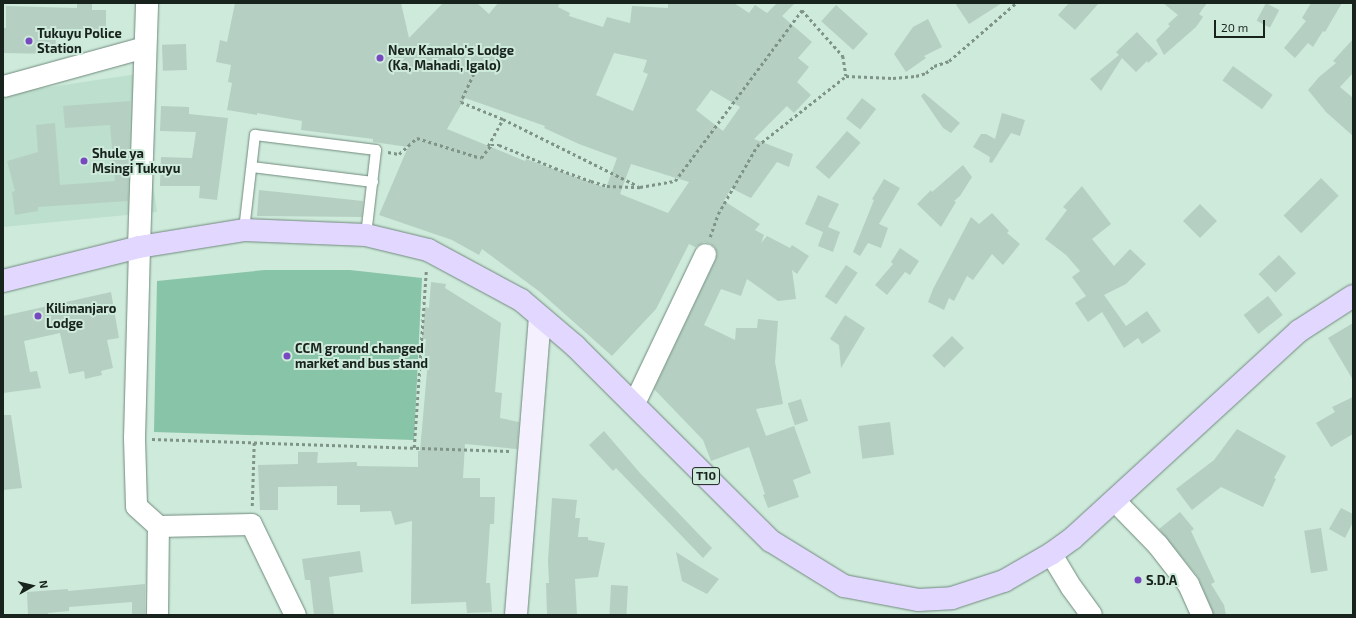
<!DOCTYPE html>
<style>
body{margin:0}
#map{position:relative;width:1356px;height:618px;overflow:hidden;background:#ceeadb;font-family:"Exo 2",sans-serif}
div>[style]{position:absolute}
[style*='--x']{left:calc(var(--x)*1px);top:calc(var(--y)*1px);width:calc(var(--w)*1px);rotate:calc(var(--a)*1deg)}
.built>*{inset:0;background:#bddfcd}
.green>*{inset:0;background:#88c4a7}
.building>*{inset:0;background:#b5d0c2;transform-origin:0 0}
.path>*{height:2.5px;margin-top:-1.25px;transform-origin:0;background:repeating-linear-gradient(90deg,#7f9388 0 3px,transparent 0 6px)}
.roads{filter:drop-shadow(0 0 1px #708a7d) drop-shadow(0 0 1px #708a7d)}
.service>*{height:10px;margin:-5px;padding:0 5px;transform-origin:5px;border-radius:5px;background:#fff}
.minor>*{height:21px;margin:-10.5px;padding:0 10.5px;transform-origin:10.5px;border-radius:10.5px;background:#fff}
.tertiary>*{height:22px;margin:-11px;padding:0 11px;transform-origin:11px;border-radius:11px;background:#fff}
.secondary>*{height:22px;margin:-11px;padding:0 11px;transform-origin:11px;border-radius:11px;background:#f4f0fe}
.trunk>*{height:22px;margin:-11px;padding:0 11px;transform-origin:11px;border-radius:11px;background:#e2d7fe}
.dots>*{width:11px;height:11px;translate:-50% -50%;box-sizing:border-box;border:2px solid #ceeadb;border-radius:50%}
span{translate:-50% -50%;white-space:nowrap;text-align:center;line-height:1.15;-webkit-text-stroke:4px #ceeadb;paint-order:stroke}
.shield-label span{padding:1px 3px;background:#ceeadb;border:1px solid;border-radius:3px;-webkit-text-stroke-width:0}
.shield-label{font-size:12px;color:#19231e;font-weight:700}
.poi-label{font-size:13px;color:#19231e;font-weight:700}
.left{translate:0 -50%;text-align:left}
.frame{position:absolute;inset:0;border:4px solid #19231e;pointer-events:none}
.north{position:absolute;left:12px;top:566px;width:40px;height:40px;-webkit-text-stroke:3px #ceeadb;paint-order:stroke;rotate:82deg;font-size:11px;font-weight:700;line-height:16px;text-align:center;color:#19231e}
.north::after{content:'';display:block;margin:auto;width:14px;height:18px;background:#19231e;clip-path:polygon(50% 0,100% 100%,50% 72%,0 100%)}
.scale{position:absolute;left:1214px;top:20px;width:51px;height:18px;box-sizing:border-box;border:2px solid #19231e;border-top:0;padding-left:5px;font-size:12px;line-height:14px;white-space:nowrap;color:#19231e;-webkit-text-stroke:3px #ceeadb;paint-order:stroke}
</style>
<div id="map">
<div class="built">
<i style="clip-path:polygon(137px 74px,157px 212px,3px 227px,3px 94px)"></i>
</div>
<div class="green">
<i style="clip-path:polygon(265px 270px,350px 270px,422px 278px,414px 440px,154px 432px,157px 281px)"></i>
</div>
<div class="building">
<i style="clip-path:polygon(77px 3px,92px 3px,92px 10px,106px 10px,106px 37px,56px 37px,55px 54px,3px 53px,3px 28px,6px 28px,6px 6px,77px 8px)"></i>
<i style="clip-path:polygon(evenodd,235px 3px,401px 3px,409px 38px,443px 3px,477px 3px,489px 14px,498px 3px,560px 3px,558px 7px,570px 13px,569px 16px,603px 27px,607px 17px,630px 23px,632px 6px,668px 8px,668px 3px,734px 3px,749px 13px,755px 5px,767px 13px,777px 3px,795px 3px,782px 16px,812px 42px,798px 58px,809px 67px,797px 82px,811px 95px,794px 113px,787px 106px,754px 139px,793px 154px,789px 167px,777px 162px,751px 198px,731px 188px,724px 201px,760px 224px,755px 230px,764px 235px,761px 243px,767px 236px,790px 248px,792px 245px,809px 256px,797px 274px,792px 270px,796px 299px,778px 301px,747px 279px,741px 296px,721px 289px,704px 325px,735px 340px,736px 328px,757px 328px,758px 319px,778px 321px,775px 362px,783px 404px,756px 409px,766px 436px,794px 426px,811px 473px,793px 480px,799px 497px,768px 508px,763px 495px,765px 494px,749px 447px,711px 461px,703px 440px,654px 389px,716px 259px,717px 253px,715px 247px,710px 243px,704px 242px,695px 247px,689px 244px,656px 309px,612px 356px,540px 292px,482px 249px,479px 255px,452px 240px,379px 215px,408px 147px,373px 142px,373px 139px,301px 130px,302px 121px,257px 113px,257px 115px,227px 110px,232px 83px,228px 82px,231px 65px,216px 62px,220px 40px,227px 42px,235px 3px,614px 53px,647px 60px,643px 72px,648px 74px,633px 111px,596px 95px,614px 53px,235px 3px,711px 90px,740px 107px,723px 131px,696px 110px,711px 90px,235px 3px,465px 98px,545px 126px,544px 128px,579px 144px,617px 158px,606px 188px,526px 159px,525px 161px,447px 129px,465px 98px,235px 3px,631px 164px,689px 182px,668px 213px,620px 194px,631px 164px)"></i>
<i style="clip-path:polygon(955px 3px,1002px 3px,969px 24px)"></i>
<i style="clip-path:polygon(1069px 3px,1099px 3px,1075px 30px,1058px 15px)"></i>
<i style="clip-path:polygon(1163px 3px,1207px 3px,1199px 14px,1203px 17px,1196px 27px,1164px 55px,1156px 40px,1170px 26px,1168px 24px,1178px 15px)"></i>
<i style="left:1266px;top:3px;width:15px;height:20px;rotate:28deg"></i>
<i style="clip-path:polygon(1311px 3px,1342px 3px,1325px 32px,1323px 31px,1313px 47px,1308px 43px,1295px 58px,1284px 48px,1306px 21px,1302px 18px)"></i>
<i style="left:836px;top:5px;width:43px;height:22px;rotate:42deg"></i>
<i style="clip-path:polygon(928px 19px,942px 47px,924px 56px,926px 58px,906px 72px,894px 54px,913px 27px)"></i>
<i style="clip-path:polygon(1137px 32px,1158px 54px,1148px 63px,1147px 61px,1136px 72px,1122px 58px,1101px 91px,1090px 79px,1119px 55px,1116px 52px)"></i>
<i style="clip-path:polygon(1353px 39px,1353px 73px,1340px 87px,1353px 98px,1353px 136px,1326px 112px,1308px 90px,1319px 77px,1336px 63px,1333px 61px)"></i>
<i style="left:186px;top:44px;width:26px;height:24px;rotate:88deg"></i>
<i style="left:1233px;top:66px;width:49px;height:18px;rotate:36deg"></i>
<i style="clip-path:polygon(924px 93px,960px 123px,951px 133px,943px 128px,921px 96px)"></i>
<i style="left:862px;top:98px;width:18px;height:26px;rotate:38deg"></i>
<i style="clip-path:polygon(130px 101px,128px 201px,38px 207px,38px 211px,15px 215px,12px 192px,15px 191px,7px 161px,38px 152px,36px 125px,55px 123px,60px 185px,115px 181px,110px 125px,65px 128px,63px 106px)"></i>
<i style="clip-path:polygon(161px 106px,189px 107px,189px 114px,228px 118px,217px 200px,199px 198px,200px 186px,160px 186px,161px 157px,192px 158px,196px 132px,160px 131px)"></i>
<i style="clip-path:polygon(1002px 113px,1025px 120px,1020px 136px,1011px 133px,992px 163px,989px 162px,990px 157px,973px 147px,981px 134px,986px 134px,995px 139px)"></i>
<i style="left:847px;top:131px;width:18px;height:48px;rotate:41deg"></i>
<i style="clip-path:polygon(963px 165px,972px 177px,960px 196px,954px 201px,956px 202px,941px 227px,917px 204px,931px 190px,932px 192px)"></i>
<i style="left:1321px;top:178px;width:25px;height:53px;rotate:45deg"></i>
<i style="clip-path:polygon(884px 179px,900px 188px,879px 224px,888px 228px,881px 248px,868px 243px,860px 256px,853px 252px,874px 200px,872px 199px)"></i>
<i style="clip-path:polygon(1082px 186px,1111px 224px,1092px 239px,1114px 266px,1130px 249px,1146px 264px,1126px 284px,1104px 295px,1126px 326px,1147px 311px,1161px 331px,1142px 344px,1138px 338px,1124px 348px,1102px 312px,1088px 322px,1075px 303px,1086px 296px,1072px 277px,1080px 271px,1066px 255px,1045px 239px,1067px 210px,1063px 207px)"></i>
<i style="clip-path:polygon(259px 190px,363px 201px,362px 217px,257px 216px)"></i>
<i style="clip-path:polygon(818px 195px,839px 204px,828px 227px,840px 232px,833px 252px,818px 246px,823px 232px,805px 224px)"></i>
<i style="left:1200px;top:204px;width:24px;height:24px;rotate:45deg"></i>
<i style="clip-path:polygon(992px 213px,1009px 231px,1007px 233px,1020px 244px,1003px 265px,992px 254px,973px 280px,967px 276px,954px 301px,949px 298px,944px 310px,928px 302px,933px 289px,971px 217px,979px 224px)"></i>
<i style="clip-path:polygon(900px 248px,919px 261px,910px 275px,905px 272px,887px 295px,875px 285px,893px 264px,891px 262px)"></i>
<i style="left:1279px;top:255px;width:25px;height:28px;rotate:47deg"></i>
<i style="left:846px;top:265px;width:14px;height:38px;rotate:34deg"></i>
<i style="clip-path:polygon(431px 282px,446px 284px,445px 288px,501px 323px,495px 392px,502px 393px,500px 418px,519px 422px,517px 449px,465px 444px,463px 478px,480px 478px,480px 497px,495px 497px,494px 524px,490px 524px,486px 583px,490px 583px,492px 612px,467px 613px,466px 602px,411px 604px,412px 521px,395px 525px,391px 511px,360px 512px,360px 505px,337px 505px,337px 486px,278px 487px,278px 510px,260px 510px,258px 465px,298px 464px,298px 452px,318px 452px,317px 463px,357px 462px,357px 466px,418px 467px,418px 451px,420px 451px,428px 360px,424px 359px,426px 339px,422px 339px,425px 307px,429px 308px)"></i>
<i style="clip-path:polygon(111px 292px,119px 338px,107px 340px,113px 368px,101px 371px,102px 375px,85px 379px,84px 371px,69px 374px,60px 333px,24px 341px,30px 372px,37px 371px,41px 388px,3px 393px,3px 316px)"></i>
<i style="left:1268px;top:296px;width:24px;height:31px;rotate:52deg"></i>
<i style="clip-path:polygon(845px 315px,865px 328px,841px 368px,839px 345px,830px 339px)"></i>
<i style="clip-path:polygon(1353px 323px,1353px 380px,1328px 338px)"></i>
<i style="left:952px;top:336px;width:17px;height:28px;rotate:45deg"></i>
<i style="clip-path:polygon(1353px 397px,1353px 434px,1331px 447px,1316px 423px,1335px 412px,1332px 407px)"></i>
<i style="left:801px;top:399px;width:23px;height:14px;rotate:72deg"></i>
<i style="clip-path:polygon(3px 415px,11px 415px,22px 488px,3px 490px)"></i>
<i style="left:890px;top:422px;width:33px;height:32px;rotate:83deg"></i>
<i style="clip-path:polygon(1237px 429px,1286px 456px,1274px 478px,1276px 479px,1263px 507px,1221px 487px,1192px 510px,1176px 489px,1214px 460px)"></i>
<i style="clip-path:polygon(604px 431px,640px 473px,712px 548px,703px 558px,616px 468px,613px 471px,589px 445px)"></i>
<i style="clip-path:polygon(552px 498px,577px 500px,575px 518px,580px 518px,578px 537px,588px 537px,588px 540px,605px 543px,598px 577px,575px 579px,577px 615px,547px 615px,546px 583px,549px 583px,548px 561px)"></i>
<i style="clip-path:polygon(1341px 508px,1353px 514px,1353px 522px,1345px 538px,1329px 529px)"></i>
<i style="clip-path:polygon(1180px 512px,1194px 529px,1191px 531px,1215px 582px,1211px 584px,1224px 605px,1226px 615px,1214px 615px,1198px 577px,1159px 529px)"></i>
<i style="left:1321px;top:528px;width:43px;height:17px;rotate:81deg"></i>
<i style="clip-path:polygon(360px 551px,363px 572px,329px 577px,334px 615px,314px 615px,310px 580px,305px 580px,302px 559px)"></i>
<i style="clip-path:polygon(676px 552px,719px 579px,707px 594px,682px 581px)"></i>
<i style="clip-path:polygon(145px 584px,145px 615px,132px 615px,132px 602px,69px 607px,69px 611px,48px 613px,48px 615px,28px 615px,27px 592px,68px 589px,68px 591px)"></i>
<i style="left:611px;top:585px;width:17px;height:30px;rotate:3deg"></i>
</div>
<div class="path">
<i style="--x:474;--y:74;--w:31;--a:115"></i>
<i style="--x:461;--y:102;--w:45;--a:22"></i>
<i style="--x:503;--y:119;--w:151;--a:26.4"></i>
<i style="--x:488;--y:146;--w:31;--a:-61"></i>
<i style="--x:388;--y:152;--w:11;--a:10"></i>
<i style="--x:399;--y:154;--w:24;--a:-42"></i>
<i style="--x:417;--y:138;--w:67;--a:17.4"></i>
<i style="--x:481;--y:158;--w:16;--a:-52"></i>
<i style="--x:491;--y:145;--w:8;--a:0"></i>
<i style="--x:499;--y:145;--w:61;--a:22.3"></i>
<i style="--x:555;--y:168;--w:38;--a:20"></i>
<i style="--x:591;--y:181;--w:17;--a:17"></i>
<i style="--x:607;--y:186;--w:33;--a:2"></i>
<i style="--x:640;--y:187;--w:36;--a:-10"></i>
<i style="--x:675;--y:181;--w:213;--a:-53.4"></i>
<i style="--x:802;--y:10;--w:62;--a:48.3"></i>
<i style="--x:843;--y:56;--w:20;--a:81"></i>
<i style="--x:710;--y:237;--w:24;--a:-71"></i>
<i style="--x:718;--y:214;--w:78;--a:-60.2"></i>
<i style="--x:757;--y:146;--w:113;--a:-38.2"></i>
<i style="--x:846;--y:76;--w:47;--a:2.4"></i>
<i style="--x:893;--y:78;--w:23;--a:-5"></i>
<i style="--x:916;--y:76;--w:10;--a:-17"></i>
<i style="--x:926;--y:73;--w:11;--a:-41"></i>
<i style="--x:934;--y:66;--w:16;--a:-18"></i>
<i style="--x:949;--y:61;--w:89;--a:-40.9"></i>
<i style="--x:152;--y:439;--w:359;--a:1.9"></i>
<i style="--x:414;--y:448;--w:177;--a:-86.1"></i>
<i style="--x:252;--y:506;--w:64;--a:-88.2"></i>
</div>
<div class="roads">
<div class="service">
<i style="--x:252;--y:167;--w:122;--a:7.1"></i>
<i style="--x:244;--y:230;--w:96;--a:-83.4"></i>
<i style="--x:255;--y:135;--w:122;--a:7.1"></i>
<i style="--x:376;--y:150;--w:86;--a:96.7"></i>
</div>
<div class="minor">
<i style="--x:3;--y:86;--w:147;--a:-15.4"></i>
<i style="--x:139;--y:247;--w:191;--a:91.5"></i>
<i style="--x:134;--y:438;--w:68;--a:88.3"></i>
<i style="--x:136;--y:506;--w:30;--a:42"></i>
<i style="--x:158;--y:526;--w:93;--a:-1.2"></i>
<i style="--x:251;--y:524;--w:101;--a:64.2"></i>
<i style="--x:634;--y:403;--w:165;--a:-64.5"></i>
<i style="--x:1114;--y:500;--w:62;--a:45.7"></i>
<i style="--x:1157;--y:544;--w:51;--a:52.2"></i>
<i style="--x:1188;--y:584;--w:34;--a:66"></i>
<i style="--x:1051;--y:554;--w:39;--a:59"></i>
<i style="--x:1071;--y:587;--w:34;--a:54"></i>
<i style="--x:157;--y:615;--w:89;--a:-89.4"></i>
</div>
<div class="tertiary">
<i style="--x:139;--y:247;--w:244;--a:-88.1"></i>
</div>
<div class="secondary">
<i style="--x:516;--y:615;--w:298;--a:-85.4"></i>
</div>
<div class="trunk">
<i style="--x:3;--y:281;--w:140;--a:-14"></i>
<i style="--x:139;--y:247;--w:106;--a:-9.2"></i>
<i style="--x:244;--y:230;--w:122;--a:2.3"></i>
<i style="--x:366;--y:235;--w:64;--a:13.6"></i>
<i style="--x:428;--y:250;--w:106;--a:28.3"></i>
<i style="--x:521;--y:300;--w:71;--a:40.4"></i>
<i style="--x:575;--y:346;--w:276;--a:44.9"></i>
<i style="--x:771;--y:541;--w:86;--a:31.7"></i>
<i style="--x:844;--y:586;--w:75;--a:10.7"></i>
<i style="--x:918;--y:600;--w:34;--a:-3"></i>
<i style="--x:952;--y:598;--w:55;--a:-18.1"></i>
<i style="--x:1004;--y:581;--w:54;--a:-29.9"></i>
<i style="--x:1051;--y:554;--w:27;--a:-36"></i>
<i style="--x:1073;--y:538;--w:306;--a:-42.5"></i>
<i style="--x:1299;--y:331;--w:64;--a:-32.9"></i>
</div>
</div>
<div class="dots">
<i style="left:29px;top:41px;background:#7848c0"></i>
<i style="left:380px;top:58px;background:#7848c0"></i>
<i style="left:84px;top:161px;background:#7848c0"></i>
<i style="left:38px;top:316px;background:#7848c0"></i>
<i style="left:287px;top:356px;background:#7848c0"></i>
<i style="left:1138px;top:580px;background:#7848c0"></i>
</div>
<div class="shield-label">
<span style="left:706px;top:476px">T10</span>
</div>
<div class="poi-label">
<span class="left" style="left:37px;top:41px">Tukuyu Police<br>Station</span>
<span class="left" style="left:388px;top:58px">New Kamalo's Lodge<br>(Ka, Mahadi, Igalo)</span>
<span class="left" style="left:92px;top:161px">Shule ya<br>Msingi Tukuyu</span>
<span class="left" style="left:46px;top:316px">Kilimanjaro<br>Lodge</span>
<span class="left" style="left:295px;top:356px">CCM ground changed<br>market and bus stand</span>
<span class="left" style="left:1146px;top:580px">S.D.A</span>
</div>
<div class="frame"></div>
<div class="north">N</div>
<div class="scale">20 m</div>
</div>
